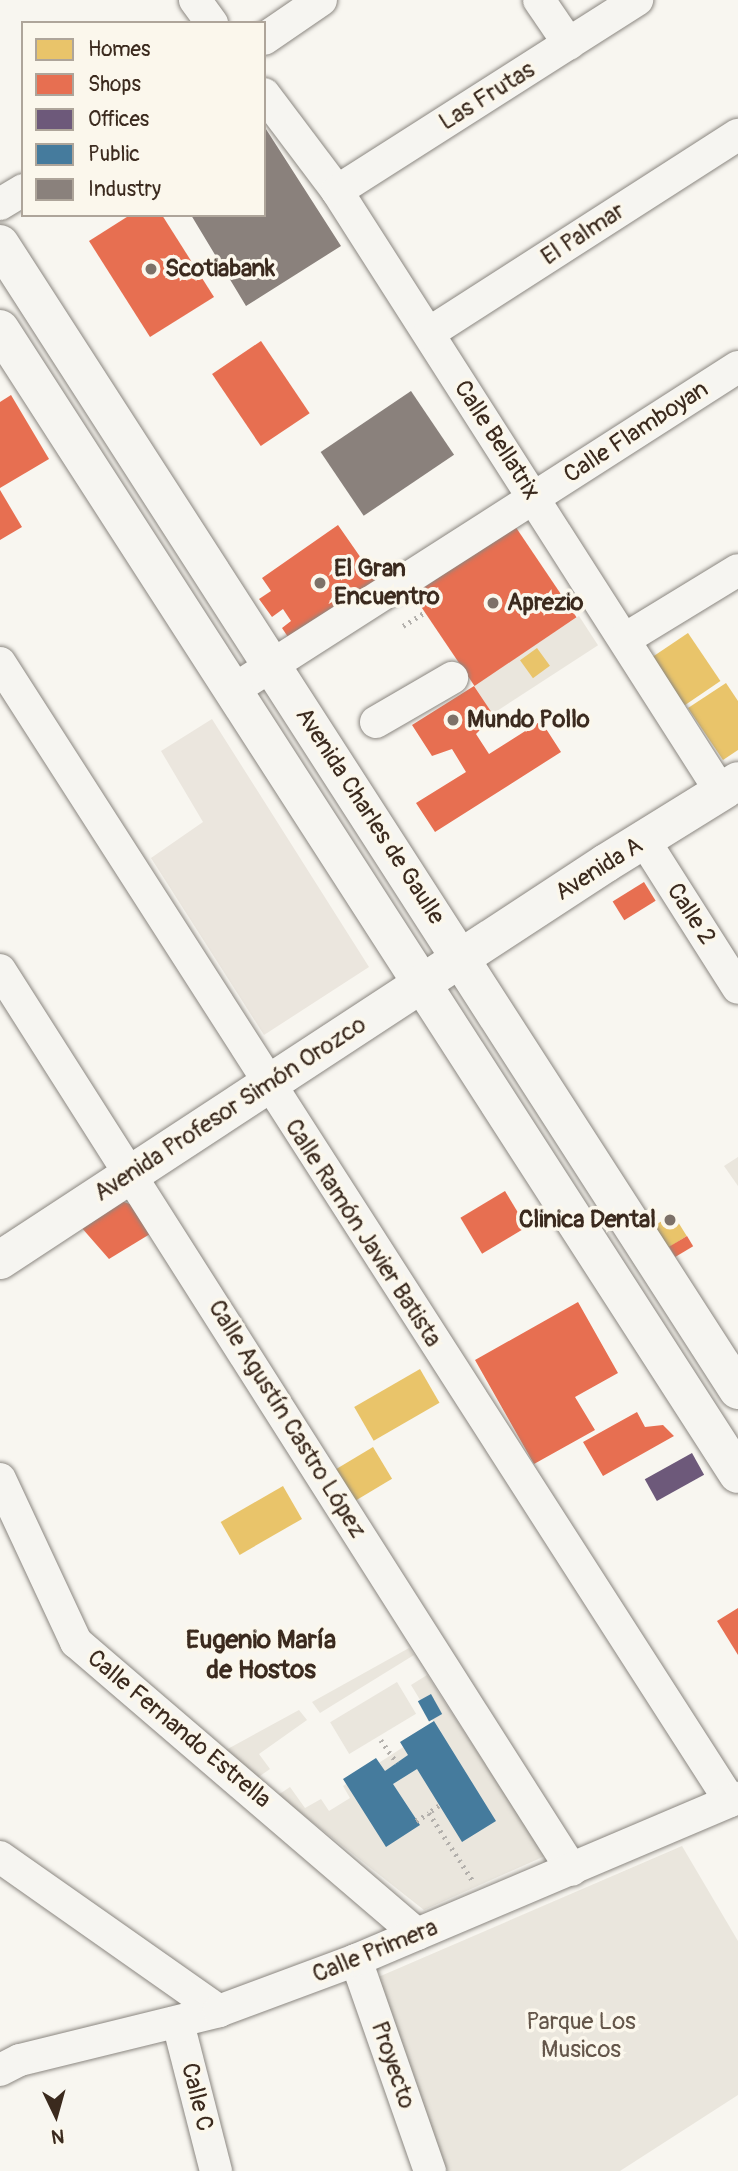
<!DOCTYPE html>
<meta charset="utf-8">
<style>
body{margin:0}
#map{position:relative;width:738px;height:2171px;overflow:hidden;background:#f8f6f0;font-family:Pangolin,sans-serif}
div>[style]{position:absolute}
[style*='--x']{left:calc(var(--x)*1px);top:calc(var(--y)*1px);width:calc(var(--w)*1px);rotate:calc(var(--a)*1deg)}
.built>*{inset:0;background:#ebe6de}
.green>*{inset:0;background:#eae6dd;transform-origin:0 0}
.homes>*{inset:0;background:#e9c46a;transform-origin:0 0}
.shops>*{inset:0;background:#e76f51;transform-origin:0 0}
.offices>*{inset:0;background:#6d597a;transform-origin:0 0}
.public>*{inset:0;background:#457b9d;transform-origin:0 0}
.industry>*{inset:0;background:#8a817c;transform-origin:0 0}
.path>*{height:4.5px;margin-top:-2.25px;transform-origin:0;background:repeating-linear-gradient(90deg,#b3b0ac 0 2px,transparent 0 7px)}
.roads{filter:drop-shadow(0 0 2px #8b8781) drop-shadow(0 0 2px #8b8781)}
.minor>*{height:32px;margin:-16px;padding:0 16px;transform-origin:16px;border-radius:16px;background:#f6f5f1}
.major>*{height:38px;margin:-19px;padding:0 19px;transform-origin:19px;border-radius:19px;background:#f6f5f1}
.dots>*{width:19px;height:19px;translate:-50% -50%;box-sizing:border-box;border:4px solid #fbf7ec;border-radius:50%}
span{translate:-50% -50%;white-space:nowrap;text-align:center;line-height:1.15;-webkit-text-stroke:7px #fbf7ec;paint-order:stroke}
.street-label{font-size:24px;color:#3b2a1e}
.poi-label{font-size:24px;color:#3b2a1e;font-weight:700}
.left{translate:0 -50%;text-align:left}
.right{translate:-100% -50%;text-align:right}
.park-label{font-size:24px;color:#64564a}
.neighbourhood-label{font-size:26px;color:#3b2a1e;font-weight:700}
.legend{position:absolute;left:21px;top:21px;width:245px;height:196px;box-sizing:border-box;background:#fbf7ec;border:2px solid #aea59a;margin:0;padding:9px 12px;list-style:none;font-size:21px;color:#3b2a1e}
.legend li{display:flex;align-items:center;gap:14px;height:35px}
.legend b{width:35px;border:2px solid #aea59a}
.north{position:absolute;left:21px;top:2080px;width:70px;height:70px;-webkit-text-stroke:5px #fbf7ec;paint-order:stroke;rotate:175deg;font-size:19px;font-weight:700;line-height:28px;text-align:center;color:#3b2a1e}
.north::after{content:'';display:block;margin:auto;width:24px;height:32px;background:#3b2a1e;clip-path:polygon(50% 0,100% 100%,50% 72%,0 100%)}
</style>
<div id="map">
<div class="built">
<i style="clip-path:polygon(212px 719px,369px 967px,264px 1035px,151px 858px,203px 822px,161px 751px)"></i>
</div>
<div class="green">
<i style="left:579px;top:616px;width:35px;height:126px;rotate:57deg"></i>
<i style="clip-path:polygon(738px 1157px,738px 1186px,724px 1166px)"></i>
<i style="clip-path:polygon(409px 1648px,414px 1655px,320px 1713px,312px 1702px)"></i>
<i style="clip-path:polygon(427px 1675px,545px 1856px,424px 1910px,278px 1795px,290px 1787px,305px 1808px,321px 1799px,329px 1811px,350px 1798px,343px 1786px,436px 1726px,411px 1685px)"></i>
<i style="left:397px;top:1682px;width:37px;height:78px;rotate:59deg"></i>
<i style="clip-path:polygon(299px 1710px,307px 1720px,259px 1754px,270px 1769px,257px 1778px,224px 1751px)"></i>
<i style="clip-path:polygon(682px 1846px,738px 1941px,738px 2095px,620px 2171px,440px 2171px,369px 1981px)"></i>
</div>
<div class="homes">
<i style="left:688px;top:633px;width:58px;height:43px;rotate:56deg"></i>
<i style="left:537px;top:648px;width:22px;height:21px;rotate:54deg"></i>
<i style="clip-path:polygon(726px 683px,738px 701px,738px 750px,723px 760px,688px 708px)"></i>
<i style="left:673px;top:1214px;width:26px;height:22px;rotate:58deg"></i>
<i style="left:420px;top:1369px;width:39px;height:76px;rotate:60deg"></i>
<i style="left:373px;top:1447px;width:37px;height:53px;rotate:59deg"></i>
<i style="left:283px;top:1486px;width:38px;height:72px;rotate:60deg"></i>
</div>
<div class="shops">
<i style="clip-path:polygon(130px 215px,162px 215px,214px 297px,150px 337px,89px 241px)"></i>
<i style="left:261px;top:341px;width:87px;height:59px;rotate:56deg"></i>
<i style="clip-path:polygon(11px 395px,49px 459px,0 488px,0 402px)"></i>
<i style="clip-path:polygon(0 490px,22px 527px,0 540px)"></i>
<i style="clip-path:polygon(338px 525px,377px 581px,290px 640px,282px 628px,291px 621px,283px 609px,272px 617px,259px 599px,271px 591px,262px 578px)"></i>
<i style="left:515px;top:526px;width:110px;height:123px;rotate:56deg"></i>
<i style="clip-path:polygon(474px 686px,494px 716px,476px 734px,489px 754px,541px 721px,561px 752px,435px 832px,416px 803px,466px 772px,452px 749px,432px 756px,412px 725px)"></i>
<i style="left:644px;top:882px;width:22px;height:37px;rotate:58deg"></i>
<i style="left:505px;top:1191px;width:42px;height:52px;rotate:59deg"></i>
<i style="clip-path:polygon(118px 1200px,133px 1205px,150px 1234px,109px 1259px,81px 1227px)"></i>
<i style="left:687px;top:1236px;width:12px;height:21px;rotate:59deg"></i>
<i style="clip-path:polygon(578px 1302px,618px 1373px,575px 1397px,595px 1430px,534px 1464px,475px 1360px)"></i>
<i style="clip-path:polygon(637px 1412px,645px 1427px,663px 1425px,674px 1436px,603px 1476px,583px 1442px)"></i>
<i style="clip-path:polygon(738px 1608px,738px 1655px,717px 1621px)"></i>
</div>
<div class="offices">
<i style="left:692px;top:1453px;width:25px;height:54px;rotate:61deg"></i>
</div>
<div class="public">
<i style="left:431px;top:1694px;width:23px;height:15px;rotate:61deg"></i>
<i style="clip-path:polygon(434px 1721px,496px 1821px,462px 1842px,417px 1769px,393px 1784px,420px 1825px,386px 1847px,343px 1779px,376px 1758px,385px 1771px,408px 1755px,400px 1742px)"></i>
</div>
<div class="industry">
<i style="clip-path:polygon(264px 126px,341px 246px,246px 306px,191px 215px,264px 215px)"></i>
<i style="left:411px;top:391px;width:77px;height:109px;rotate:56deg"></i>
</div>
<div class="path">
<i style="--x:403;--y:626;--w:26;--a:-32"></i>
<i style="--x:381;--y:1740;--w:28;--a:55"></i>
<i style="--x:439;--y:1806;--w:12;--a:145"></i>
<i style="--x:429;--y:1813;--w:81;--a:57.1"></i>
<i style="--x:416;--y:1821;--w:15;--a:-32"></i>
</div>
<div class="roads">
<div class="minor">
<i style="--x:195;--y:0;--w:29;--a:54"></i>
<i style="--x:539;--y:0;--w:53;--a:55.7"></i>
<i style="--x:264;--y:39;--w:69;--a:-34.4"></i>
<i style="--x:264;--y:94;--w:121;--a:53"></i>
<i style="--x:337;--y:191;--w:713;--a:57.42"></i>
<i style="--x:337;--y:191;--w:356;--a:-32.5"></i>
<i style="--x:0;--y:204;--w:27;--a:-31"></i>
<i style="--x:429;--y:333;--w:367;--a:-32.7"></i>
<i style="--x:625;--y:639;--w:132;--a:-31.4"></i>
<i style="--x:0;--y:663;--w:1352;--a:57.32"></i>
<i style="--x:235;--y:689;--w:597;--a:-32.63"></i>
<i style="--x:376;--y:722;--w:88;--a:-30.1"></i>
<i style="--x:644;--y:840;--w:175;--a:57.6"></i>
<i style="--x:0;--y:970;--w:1066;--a:57.56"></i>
<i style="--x:0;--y:1479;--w:180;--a:65"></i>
<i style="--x:76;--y:1642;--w:449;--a:40.6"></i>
<i style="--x:0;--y:1857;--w:268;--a:35.1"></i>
<i style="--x:356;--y:1960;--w:224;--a:70.7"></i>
<i style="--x:178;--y:2023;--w:153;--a:75.6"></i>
<i style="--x:0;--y:2070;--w:22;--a:-27"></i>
<i style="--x:20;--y:2060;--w:205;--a:-13.8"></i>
<i style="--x:219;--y:2011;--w:146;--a:-20.4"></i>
<i style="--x:356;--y:1960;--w:415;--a:-23"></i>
</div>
<div class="major">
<i style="--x:0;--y:244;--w:1363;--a:57.22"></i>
<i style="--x:0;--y:329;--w:1362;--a:57.2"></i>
<i style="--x:0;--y:1260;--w:724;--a:-33.23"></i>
<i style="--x:606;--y:863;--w:155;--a:-31.8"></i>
</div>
</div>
<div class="dots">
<i style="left:151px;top:269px;background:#7d7168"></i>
<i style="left:320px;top:583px;background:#7d7168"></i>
<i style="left:493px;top:603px;background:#7d7168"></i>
<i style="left:453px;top:720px;background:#7d7168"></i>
<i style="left:670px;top:1220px;background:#7d7168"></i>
</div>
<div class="street-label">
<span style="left:487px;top:96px;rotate:-32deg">Las Frutas</span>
<span style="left:583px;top:234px;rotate:-33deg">El Palmar</span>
<span style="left:636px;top:432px;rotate:-33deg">Calle Flamboyan</span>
<span style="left:497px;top:440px;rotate:57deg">Calle Bellatrix</span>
<span style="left:370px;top:816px;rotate:57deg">Avenida Charles de Gaulle</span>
<span style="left:599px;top:869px;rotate:-32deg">Avenida A</span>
<span style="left:691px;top:914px;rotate:57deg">Calle 2</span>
<span style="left:230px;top:1109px;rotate:-33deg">Avenida Profesor Simón Orozco</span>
<span style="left:363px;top:1233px;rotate:57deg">Calle Ramón Javier Batista</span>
<span style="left:287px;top:1419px;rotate:58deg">Calle Agustín Castro López</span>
<span style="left:179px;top:1729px;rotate:40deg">Calle Fernando Estrella</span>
<span style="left:375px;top:1951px;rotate:-22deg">Calle Primera</span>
<span style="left:393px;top:2065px;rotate:71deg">Proyecto</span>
<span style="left:197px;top:2097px;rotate:76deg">Calle C</span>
</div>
<div class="poi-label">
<span class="left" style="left:165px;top:269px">Scotiabank</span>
<span class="left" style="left:334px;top:583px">El Gran<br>Encuentro</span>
<span class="left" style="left:507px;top:603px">Aprezio</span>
<span class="left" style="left:467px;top:720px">Mundo Pollo</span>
<span class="right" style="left:656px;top:1220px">Clinica Dental</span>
</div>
<div class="park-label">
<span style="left:581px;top:2036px">Parque Los<br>Musicos</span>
</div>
<div class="neighbourhood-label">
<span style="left:261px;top:1656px">Eugenio María<br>de Hostos</span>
</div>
<ul class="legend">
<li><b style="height:19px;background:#e9c46a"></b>Homes</li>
<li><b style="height:19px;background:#e76f51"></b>Shops</li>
<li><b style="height:19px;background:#6d597a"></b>Offices</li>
<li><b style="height:19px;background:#457b9d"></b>Public</li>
<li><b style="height:19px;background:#8a817c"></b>Industry</li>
</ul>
<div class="north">N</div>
</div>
